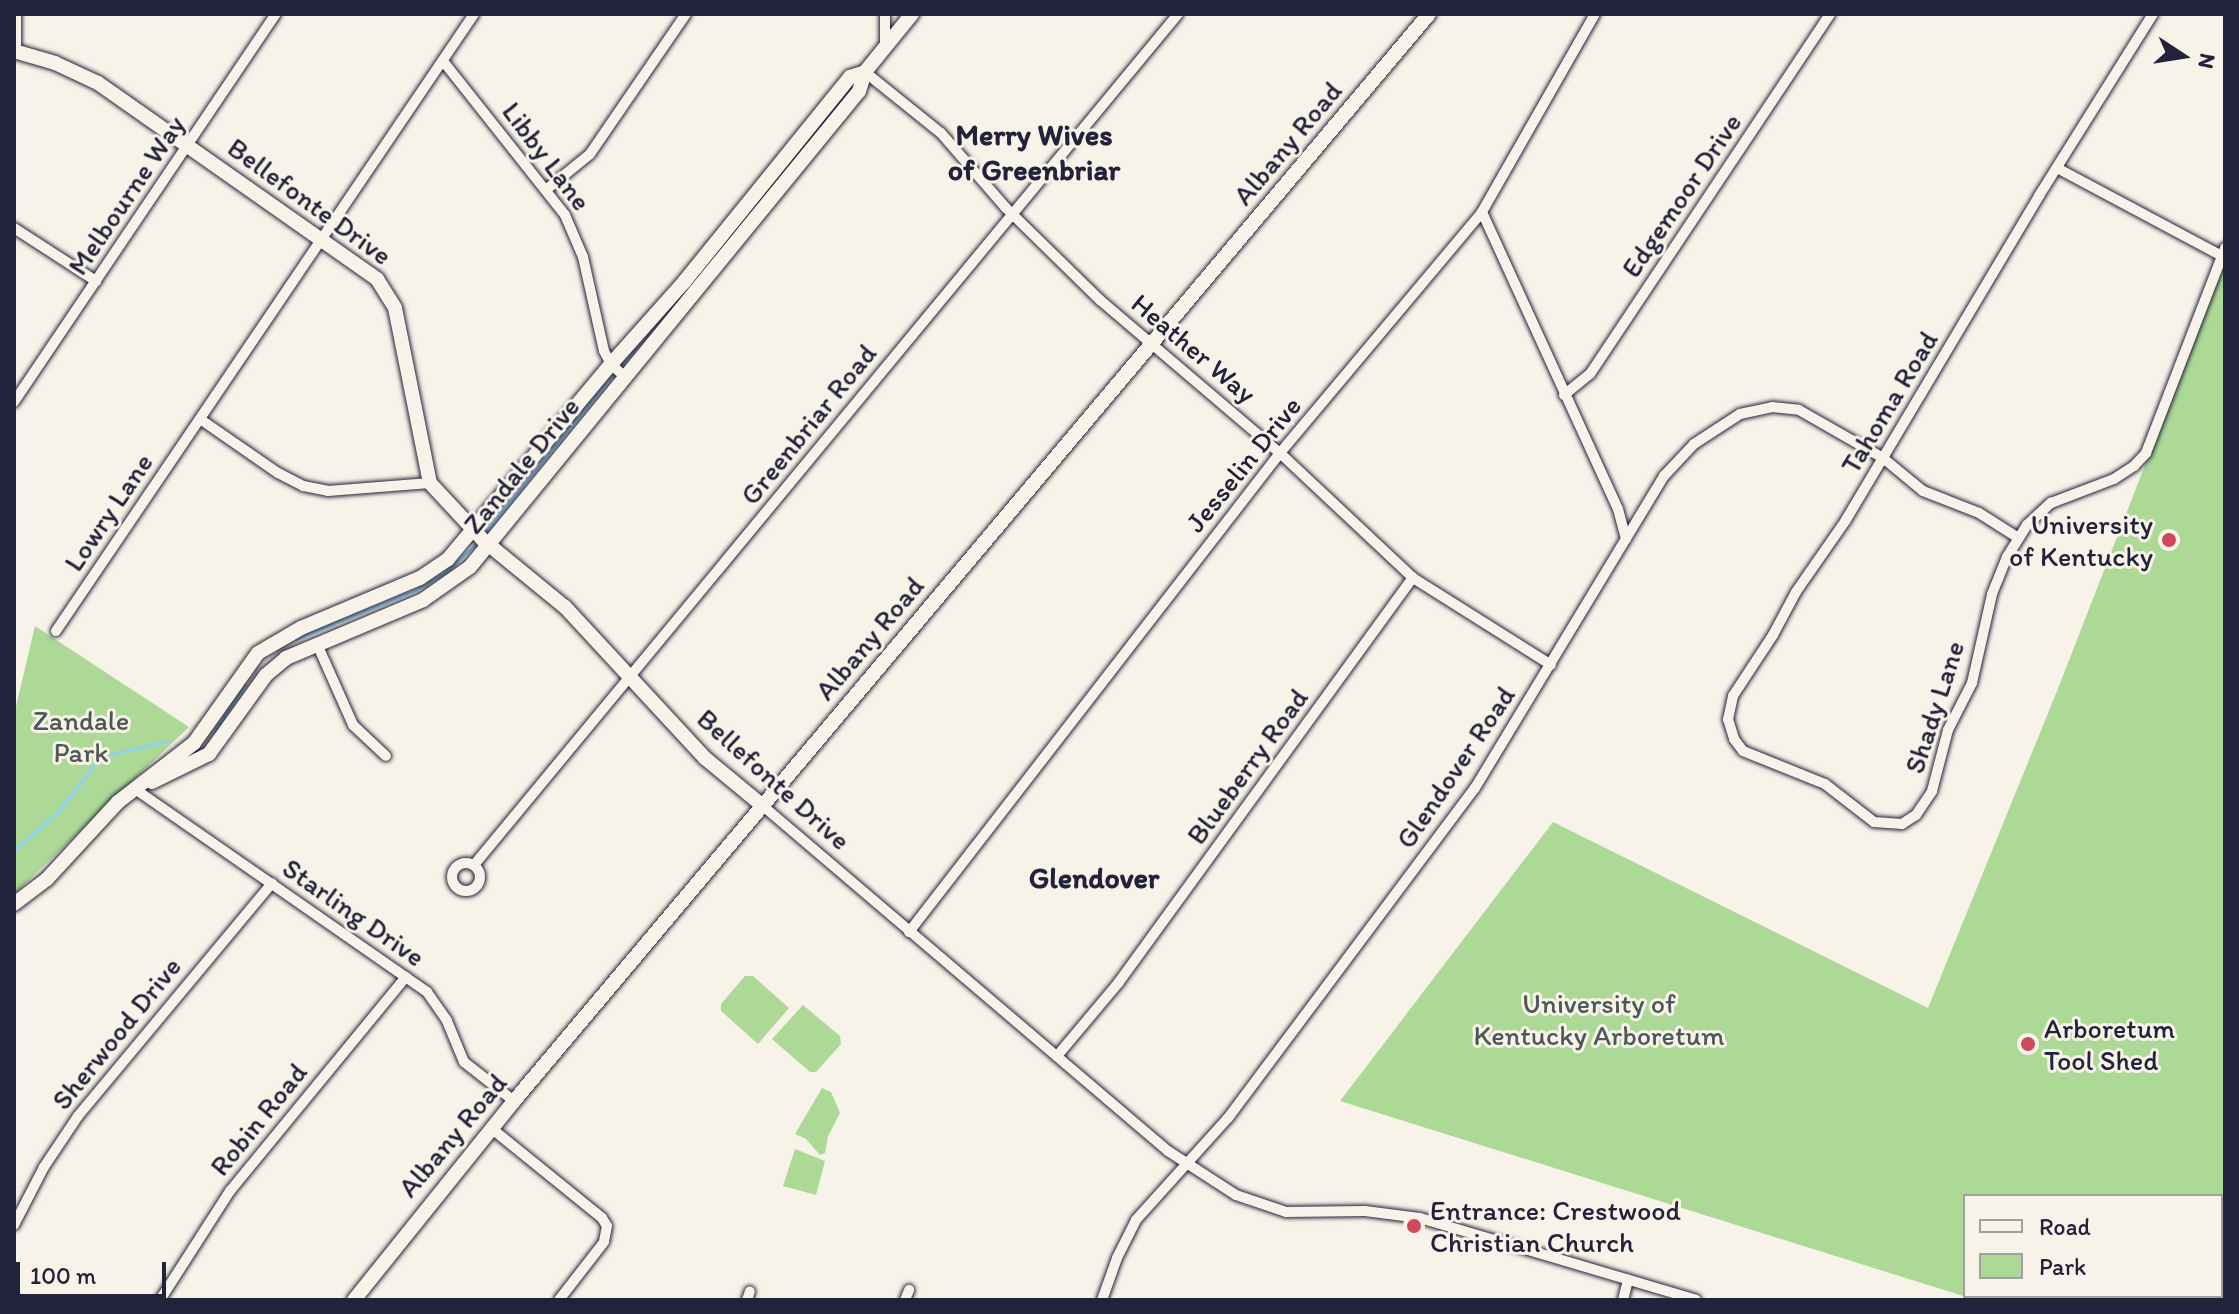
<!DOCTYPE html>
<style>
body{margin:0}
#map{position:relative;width:2239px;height:1314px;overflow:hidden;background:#f7f3e8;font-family:Itim,sans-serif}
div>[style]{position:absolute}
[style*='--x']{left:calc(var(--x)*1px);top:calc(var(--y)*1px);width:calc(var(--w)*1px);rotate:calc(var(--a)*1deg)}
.green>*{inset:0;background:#add997}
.stream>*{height:3px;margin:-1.5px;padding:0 1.5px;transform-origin:1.5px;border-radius:1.5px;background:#90d1f1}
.roads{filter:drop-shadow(0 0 2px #22223b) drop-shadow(0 0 2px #22223b)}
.street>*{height:10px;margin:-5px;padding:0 5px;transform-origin:5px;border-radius:5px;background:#f7f3e8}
.street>.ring{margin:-5px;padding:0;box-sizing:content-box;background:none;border:10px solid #f7f3e8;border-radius:50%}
.secondary>*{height:14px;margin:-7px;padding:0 7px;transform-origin:7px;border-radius:7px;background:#f7f3e8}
.dots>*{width:22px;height:22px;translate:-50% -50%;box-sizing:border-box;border:4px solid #f7f3e8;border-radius:50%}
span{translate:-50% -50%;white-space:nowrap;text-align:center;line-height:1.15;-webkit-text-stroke:6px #f7f3e8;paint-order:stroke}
.street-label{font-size:28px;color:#22223b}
.poi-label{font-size:28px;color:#22223b}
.right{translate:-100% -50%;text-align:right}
.left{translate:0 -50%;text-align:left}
.park-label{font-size:28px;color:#4c5957}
.neighbourhood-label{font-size:30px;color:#22223b;font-weight:700}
.frame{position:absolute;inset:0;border:16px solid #22223b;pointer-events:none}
.legend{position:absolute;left:1963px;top:1194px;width:260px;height:104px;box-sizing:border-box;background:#f7f3e8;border:2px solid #a29fa3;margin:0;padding:10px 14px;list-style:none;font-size:24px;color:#22223b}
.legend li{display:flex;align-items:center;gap:16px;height:40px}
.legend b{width:40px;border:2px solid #a29fa3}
.north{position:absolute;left:2143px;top:16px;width:80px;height:80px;-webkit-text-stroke:6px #f7f3e8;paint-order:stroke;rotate:102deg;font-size:22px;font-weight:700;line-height:32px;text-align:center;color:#22223b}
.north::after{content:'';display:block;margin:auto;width:28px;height:36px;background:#22223b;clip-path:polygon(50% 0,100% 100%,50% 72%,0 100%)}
.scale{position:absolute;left:16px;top:1262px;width:150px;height:36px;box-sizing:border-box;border:4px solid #22223b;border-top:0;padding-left:10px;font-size:24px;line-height:28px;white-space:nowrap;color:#22223b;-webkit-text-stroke:6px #f7f3e8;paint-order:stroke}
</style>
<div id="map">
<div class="green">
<i style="clip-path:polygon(evenodd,2225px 260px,2225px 1300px,1976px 1300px,1340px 1101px,1553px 822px,1928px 1008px,2057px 691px,2225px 260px,1965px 1196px,2221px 1196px,2221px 1296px,1965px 1296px,1965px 1196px)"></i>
<i style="clip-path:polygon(35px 626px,189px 727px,14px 894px,14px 715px)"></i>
<i style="clip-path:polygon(745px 976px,753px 976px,789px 1008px,758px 1044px,721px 1011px,721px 1004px)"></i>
<i style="clip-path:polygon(803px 1005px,840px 1036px,841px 1044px,816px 1072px,810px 1072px,772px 1039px)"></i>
<i style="clip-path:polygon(822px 1088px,831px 1092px,840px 1113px,828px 1136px,825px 1153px,820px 1155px,806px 1139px,795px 1134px)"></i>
<i style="clip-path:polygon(795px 1149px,825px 1161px,816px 1195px,783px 1186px)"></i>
</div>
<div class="stream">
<i style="--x:816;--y:130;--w:60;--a:-50.4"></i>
<i style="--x:622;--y:363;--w:19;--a:-51"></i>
<i style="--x:487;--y:530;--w:198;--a:-51.3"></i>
<i style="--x:296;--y:639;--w:129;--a:-22.4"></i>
<i style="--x:415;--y:590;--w:32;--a:-30"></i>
<i style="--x:443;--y:574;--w:43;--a:-42.2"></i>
<i style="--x:215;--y:730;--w:54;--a:-57.2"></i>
<i style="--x:14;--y:850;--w:57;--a:-40.7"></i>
<i style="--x:57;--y:813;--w:72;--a:-52.3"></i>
<i style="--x:101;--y:756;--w:69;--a:-12.6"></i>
</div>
<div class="roads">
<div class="street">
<i style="--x:16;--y:14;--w:37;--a:90"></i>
<i style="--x:2153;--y:14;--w:215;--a:122.1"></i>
<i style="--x:2039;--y:196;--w:377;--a:120.8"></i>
<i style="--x:1846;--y:520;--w:88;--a:124.8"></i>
<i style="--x:1796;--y:592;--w:49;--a:118.1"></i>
<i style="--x:1773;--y:635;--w:73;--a:123.3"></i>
<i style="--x:1733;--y:696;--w:24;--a:102"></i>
<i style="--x:1728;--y:719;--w:21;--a:73"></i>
<i style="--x:1734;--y:739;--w:15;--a:53"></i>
<i style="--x:1743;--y:751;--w:88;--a:21.9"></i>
<i style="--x:1825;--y:784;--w:62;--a:37.8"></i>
<i style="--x:1874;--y:822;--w:28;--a:4"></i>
<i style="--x:1902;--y:824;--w:17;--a:-33"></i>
<i style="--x:1916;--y:815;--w:29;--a:-56"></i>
<i style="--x:1932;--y:791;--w:63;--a:-75.3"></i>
<i style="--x:1948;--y:730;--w:53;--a:-62.9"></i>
<i style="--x:1972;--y:683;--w:91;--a:-77.3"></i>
<i style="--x:1992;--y:594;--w:40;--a:-68"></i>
<i style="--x:2007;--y:557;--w:38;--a:-58"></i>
<i style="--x:2027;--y:525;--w:33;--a:-43"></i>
<i style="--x:2051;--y:503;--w:67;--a:-20.9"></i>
<i style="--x:2114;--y:479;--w:24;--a:-33"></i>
<i style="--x:2134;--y:466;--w:18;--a:-47"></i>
<i style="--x:2146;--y:453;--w:220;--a:-68.9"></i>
<i style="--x:885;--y:48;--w:34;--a:-90"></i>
<i style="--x:443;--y:61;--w:196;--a:51.6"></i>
<i style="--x:565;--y:215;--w:46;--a:66.8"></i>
<i style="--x:583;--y:257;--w:96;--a:77.4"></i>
<i style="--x:604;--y:351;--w:15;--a:62"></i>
<i style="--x:611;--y:364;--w:21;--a:43"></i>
<i style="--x:865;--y:72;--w:97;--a:38.8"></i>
<i style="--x:941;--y:133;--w:99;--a:49.1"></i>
<i style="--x:1006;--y:208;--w:132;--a:44.4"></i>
<i style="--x:1100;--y:300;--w:236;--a:40.4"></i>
<i style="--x:1280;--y:453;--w:183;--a:43.2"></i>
<i style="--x:1413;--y:578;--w:163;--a:32.2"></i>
<i style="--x:2057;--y:168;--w:187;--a:28.1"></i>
<i style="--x:547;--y:189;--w:55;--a:-39.1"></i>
<i style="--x:590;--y:154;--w:170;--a:-55.6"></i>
<i style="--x:1482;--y:212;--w:327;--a:65.4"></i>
<i style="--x:1618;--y:509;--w:31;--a:75"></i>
<i style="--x:14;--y:228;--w:98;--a:32.9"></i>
<i style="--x:1564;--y:395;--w:33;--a:-39"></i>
<i style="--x:1590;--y:374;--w:433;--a:-56.3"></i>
<i style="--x:14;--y:402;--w:468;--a:-56"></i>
<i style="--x:200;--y:419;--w:95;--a:34.7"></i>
<i style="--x:278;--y:473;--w:28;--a:27"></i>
<i style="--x:303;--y:486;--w:25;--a:11"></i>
<i style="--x:328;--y:491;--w:102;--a:-4.5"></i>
<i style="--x:56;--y:631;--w:745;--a:-55.88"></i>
<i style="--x:317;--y:644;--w:89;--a:66"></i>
<i style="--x:353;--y:725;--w:45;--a:43.2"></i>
<i style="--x:135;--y:789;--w:356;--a:34.8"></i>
<i style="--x:427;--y:992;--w:35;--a:55"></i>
<i style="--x:447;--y:1021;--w:44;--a:67.5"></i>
<i style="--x:464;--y:1062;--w:63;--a:38"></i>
<i style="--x:763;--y:806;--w:532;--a:40.43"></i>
<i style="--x:1168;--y:1151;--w:81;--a:32.9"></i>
<i style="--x:1236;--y:1195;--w:53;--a:18.8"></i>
<i style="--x:1286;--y:1212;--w:79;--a:-0.7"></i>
<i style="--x:1365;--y:1211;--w:55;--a:7.3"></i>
<i style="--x:1420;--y:1218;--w:288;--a:16.5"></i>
<i class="ring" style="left:452px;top:863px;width:18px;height:18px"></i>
<i style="--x:474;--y:865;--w:1104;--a:-50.4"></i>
<i style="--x:909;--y:932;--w:606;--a:-52.24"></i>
<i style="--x:1280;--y:453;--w:314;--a:-50"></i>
<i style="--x:1482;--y:212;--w:228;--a:-60.3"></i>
<i style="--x:1057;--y:1056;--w:97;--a:-50"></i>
<i style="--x:1119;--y:982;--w:500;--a:-54"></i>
<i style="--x:491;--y:1128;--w:143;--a:39"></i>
<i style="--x:602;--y:1218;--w:9;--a:58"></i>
<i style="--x:607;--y:1226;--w:16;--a:101"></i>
<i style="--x:604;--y:1242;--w:73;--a:127.8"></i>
<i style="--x:14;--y:1225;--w:65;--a:-62.7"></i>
<i style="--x:44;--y:1167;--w:61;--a:-56.3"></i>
<i style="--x:78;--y:1116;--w:303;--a:-50.2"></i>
<i style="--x:160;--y:1300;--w:130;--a:-57.3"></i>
<i style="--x:230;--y:1191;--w:277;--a:-50.6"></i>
<i style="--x:747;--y:1300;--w:9;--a:-72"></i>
<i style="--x:905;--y:1300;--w:11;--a:-68"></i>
<i style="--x:1102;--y:1300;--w:45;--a:-70.3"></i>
<i style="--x:1117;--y:1258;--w:42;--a:-63.4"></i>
<i style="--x:1136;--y:1220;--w:137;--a:-48"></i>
<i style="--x:1228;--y:1118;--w:412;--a:-53.2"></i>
<i style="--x:1475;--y:788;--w:365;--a:-58.8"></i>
<i style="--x:1664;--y:476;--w:44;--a:-46.8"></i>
<i style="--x:1694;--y:444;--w:55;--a:-33.1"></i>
<i style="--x:1740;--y:414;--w:33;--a:-12"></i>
<i style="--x:1772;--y:407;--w:27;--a:6"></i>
<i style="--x:1799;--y:410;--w:97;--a:29.7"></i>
<i style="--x:1883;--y:458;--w:52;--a:39.5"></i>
<i style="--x:1923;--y:491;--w:60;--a:21.4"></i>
<i style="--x:1979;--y:513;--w:45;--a:32.3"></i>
<i style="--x:1623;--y:1300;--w:21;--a:-76"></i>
</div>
<div class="secondary">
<i style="--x:14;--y:51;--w:43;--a:16.3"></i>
<i style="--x:55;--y:63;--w:47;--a:24.9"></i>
<i style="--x:98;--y:83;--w:341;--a:35.1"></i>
<i style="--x:377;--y:279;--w:34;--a:58"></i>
<i style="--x:395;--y:308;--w:178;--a:78.7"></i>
<i style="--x:430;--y:483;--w:78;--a:47.1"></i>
<i style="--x:483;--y:540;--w:106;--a:39.3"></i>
<i style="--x:565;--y:607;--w:206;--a:47.2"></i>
<i style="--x:705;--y:758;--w:75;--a:39.6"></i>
<i style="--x:152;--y:782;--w:64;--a:-26.2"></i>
<i style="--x:209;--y:754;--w:97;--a:-54.2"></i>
<i style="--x:266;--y:675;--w:26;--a:-40"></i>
<i style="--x:286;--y:658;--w:149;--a:-22.9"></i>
<i style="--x:423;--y:600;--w:57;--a:-35.1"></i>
<i style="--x:470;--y:567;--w:615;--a:-50.74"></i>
<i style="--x:859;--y:91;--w:20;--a:-72"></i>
<i style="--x:865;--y:72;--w:75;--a:-51"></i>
<i style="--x:14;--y:904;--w:41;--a:-37.1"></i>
<i style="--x:47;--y:879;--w:105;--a:-47.3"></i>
<i style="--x:118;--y:802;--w:96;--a:-37.8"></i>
<i style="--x:194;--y:743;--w:110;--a:-54.6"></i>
<i style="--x:258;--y:653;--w:50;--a:-30.2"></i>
<i style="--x:301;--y:628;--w:129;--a:-22.8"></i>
<i style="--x:420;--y:578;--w:34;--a:-34"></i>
<i style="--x:448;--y:559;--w:254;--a:-50.1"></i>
<i style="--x:611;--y:364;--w:110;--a:-48.3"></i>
<i style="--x:684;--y:282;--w:264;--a:-51"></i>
<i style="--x:850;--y:77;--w:16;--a:-18"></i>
<i style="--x:354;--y:1300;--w:255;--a:-51.2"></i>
<i style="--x:514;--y:1101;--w:1421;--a:-49.91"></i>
</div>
</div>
<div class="dots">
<i style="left:2169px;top:540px;background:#d1495b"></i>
<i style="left:2028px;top:1044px;background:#d1495b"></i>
<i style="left:1414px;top:1226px;background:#d1495b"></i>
</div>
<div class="street-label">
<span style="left:1287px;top:143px;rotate:-50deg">Albany Road</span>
<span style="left:547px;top:156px;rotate:53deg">Libby Lane</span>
<span style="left:126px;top:195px;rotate:-56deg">Melbourne Way</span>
<span style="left:1681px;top:195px;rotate:-56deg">Edgemoor Drive</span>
<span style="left:310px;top:201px;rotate:36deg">Bellefonte Drive</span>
<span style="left:1194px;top:348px;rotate:40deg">Heather Way</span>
<span style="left:1889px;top:402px;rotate:-59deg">Tahoma Road</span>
<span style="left:808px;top:424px;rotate:-51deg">Greenbriar Road</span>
<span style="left:1243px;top:464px;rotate:-51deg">Jesselin Drive</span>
<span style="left:521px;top:465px;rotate:-51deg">Zandale Drive</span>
<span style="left:108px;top:512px;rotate:-56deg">Lowry Lane</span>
<span style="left:869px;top:638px;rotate:-50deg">Albany Road</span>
<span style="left:1934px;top:707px;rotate:-72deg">Shady Lane</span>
<span style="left:1247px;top:766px;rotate:-54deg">Blueberry Road</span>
<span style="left:1455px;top:767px;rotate:-56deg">Glendover Road</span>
<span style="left:774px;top:779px;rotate:42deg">Bellefonte Drive</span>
<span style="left:354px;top:912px;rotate:35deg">Starling Drive</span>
<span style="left:116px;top:1033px;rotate:-51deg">Sherwood Drive</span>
<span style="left:258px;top:1119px;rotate:-51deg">Robin Road</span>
<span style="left:452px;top:1135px;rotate:-50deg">Albany Road</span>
</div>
<div class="poi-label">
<span class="right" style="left:2153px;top:540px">University<br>of Kentucky</span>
<span class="left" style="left:2044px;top:1044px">Arboretum<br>Tool Shed</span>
<span class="left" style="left:1430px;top:1226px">Entrance: Crestwood<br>Christian Church</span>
</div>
<div class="park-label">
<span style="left:81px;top:736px">Zandale<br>Park</span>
<span style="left:1599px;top:1019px">University of<br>Kentucky Arboretum</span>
</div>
<div class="neighbourhood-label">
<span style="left:1034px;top:152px">Merry Wives<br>of Greenbriar</span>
<span style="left:1094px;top:878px">Glendover</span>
</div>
<div class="frame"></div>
<ul class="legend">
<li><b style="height:10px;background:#f7f3e8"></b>Road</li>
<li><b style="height:22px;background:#add997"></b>Park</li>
</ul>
<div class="north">N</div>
<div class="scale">100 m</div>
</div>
